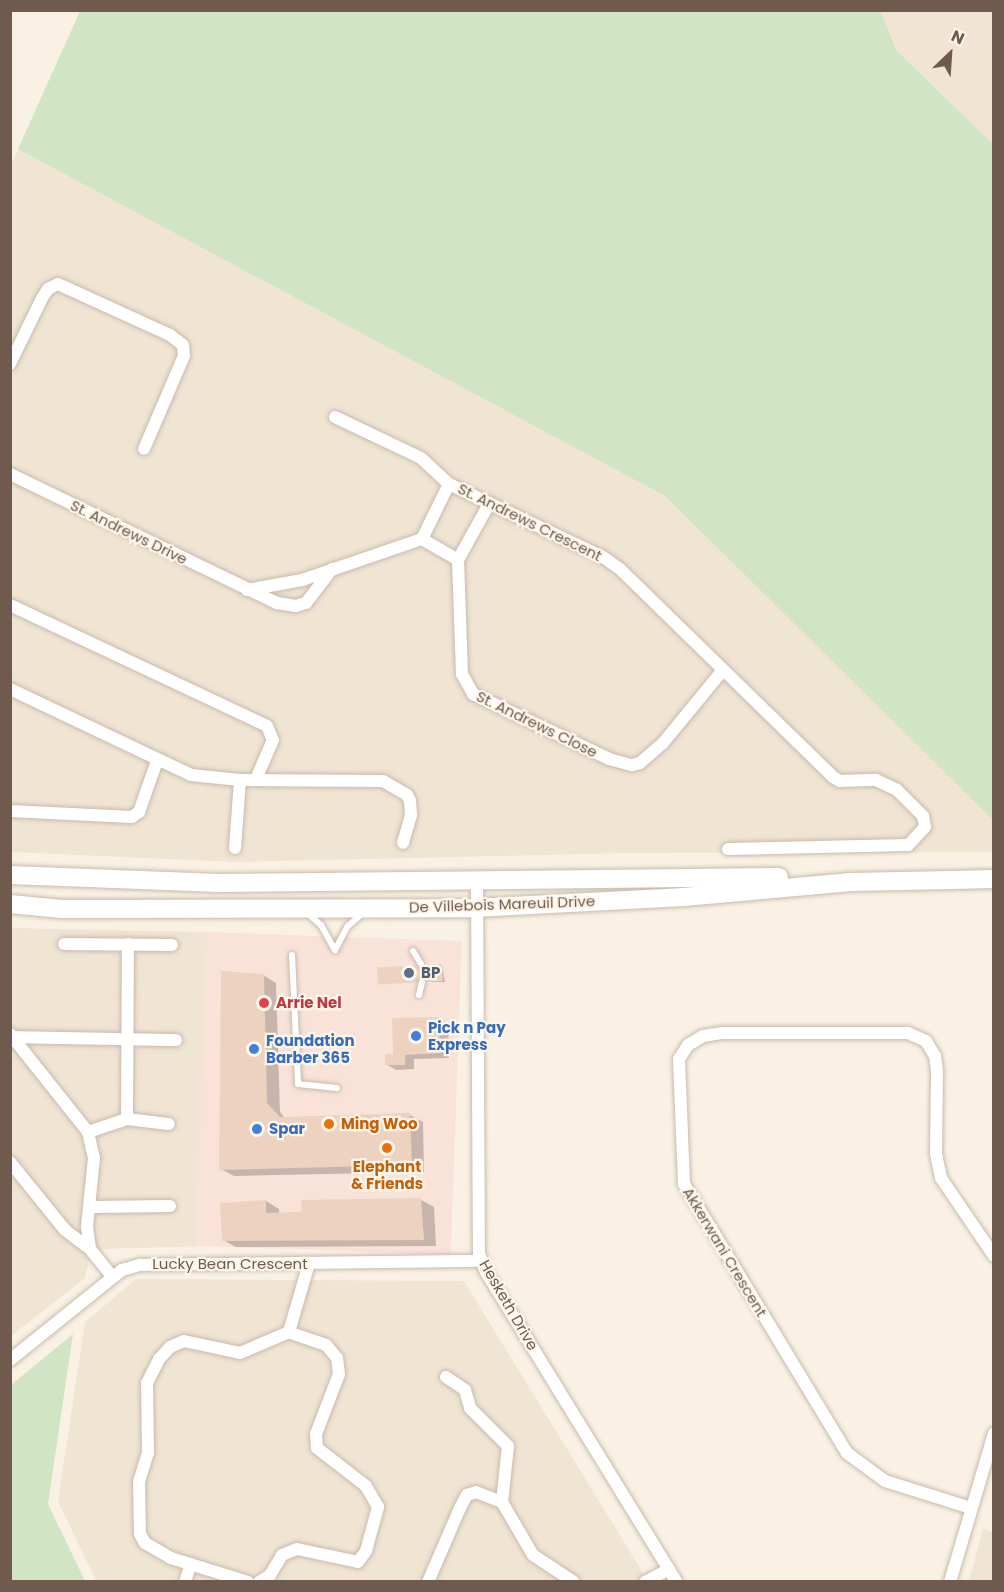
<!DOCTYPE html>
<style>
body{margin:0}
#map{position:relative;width:1004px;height:1592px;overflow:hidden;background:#f9f2e4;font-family:Poppins,sans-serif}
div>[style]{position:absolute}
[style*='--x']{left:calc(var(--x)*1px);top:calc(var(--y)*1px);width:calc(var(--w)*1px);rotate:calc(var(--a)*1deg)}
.residential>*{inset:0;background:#f0e4d3}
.commercial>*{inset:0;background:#f9e3d9;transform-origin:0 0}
.green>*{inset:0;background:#d1e5c4}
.shadow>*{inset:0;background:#0003}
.building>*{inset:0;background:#ecd2bf;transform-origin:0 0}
.roads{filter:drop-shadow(0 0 2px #c9baac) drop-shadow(0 0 2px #c9baac)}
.lane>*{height:6px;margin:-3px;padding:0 3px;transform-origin:3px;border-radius:3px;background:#fff}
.street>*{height:12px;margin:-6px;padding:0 6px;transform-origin:6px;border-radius:6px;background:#fff}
.secondary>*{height:18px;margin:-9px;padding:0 9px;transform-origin:9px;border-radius:9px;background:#fff}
.dots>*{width:16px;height:16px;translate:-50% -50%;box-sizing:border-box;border:3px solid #fdf6ea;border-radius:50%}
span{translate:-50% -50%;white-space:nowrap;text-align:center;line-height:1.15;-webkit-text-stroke:4.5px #fdf6ea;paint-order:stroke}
.street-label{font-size:15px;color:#6f5a4d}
.service-label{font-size:15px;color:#4e5e75;font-weight:700}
.left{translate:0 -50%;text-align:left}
.health-label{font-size:15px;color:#be3a42;font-weight:700}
.shop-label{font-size:15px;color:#366cbe;font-weight:700}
.food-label{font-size:15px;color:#c56008;font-weight:700}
.frame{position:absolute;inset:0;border:12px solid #6f5a4d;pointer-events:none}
.north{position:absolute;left:920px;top:24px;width:60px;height:60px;-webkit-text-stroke:4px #fdf6ea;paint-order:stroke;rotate:25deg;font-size:16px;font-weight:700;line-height:24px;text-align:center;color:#6f5a4d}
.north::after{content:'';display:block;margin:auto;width:21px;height:27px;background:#6f5a4d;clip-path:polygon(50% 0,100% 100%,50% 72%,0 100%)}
</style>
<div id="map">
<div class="residential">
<i style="clip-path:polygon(881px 11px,993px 11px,993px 144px,896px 50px)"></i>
<i style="clip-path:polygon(18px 149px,331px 311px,665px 496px,994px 820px,993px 852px,629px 853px,236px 862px,11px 852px,10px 167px)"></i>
<i style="clip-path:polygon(11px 928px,207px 932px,211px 1246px,100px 1249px,89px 1259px,85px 1278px,11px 1336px)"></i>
<i style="clip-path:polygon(136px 1279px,464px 1281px,648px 1581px,96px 1581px,58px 1501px,85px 1322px)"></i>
<i style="clip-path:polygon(983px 1529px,993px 1532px,993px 1581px,969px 1580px)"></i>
</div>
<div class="commercial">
<i style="left:207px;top:932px;width:255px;height:314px;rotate:2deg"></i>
</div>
<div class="green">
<i style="clip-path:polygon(80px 11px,881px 11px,896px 50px,993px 144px,993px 820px,665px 496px,18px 149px)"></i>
<i style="clip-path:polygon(73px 1334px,48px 1504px,85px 1581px,11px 1581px,11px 1385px)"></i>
</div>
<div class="shadow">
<i style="clip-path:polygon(442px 965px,445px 982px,379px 982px)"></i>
<i style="clip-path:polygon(263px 975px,276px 983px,280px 1112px,285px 1118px,410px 1115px,423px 1122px,424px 1172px,234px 1176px,221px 1169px)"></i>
<i style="clip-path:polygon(438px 1018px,448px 1024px,449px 1058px,414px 1059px,414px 1069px,396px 1070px,386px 1064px)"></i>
<i style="clip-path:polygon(421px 1200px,434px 1207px,436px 1246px,236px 1247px,223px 1240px,266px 1201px,279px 1209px,279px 1214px)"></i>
</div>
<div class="building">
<i style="left:442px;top:964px;width:17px;height:65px;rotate:87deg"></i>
<i style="clip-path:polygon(221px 971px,264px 974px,267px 1103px,280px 1117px,410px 1113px,412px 1165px,219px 1170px)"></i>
<i style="clip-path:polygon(439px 1017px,440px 1053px,405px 1055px,405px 1065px,385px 1065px,385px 1054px,393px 1054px,392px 1018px)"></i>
<i style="clip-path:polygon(421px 1198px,424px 1240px,222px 1241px,220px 1203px,266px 1200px,266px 1213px,302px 1212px,301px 1200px)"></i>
</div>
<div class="roads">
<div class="lane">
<i style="--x:307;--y:913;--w:18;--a:41"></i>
<i style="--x:321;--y:925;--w:29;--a:61"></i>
<i style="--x:335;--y:950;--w:27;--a:-62"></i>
<i style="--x:348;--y:926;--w:20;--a:-41"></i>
<i style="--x:413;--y:951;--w:15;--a:58"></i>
<i style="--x:292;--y:955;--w:129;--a:87.3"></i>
<i style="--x:298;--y:1084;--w:39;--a:6"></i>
<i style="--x:419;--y:995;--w:13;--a:-77"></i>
</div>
<div class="street">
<i style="--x:10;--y:364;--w:73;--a:-64.1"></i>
<i style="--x:42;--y:298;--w:11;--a:-56"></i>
<i style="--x:48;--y:289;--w:11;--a:-27"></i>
<i style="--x:58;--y:284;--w:123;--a:24.5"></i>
<i style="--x:170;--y:335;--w:16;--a:38"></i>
<i style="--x:183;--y:345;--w:11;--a:85"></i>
<i style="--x:184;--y:356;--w:101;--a:113.3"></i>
<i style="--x:335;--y:417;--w:95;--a:25.5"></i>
<i style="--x:421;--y:458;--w:38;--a:43"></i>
<i style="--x:449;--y:484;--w:170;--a:25.4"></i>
<i style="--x:603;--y:557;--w:21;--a:35"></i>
<i style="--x:620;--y:569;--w:298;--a:44.3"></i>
<i style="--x:833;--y:777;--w:8;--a:30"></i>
<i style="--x:840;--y:781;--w:36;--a:-2"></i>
<i style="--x:876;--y:780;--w:23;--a:25"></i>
<i style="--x:897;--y:790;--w:37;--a:45"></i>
<i style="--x:923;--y:816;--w:11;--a:80"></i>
<i style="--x:925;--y:827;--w:25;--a:133"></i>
<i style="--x:908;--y:845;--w:180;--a:178.7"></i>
<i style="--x:10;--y:474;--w:297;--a:25.8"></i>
<i style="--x:277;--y:603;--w:19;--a:9"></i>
<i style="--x:296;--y:606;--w:10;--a:-17"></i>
<i style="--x:306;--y:603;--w:43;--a:-52.6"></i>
<i style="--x:489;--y:504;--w:64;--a:119"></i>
<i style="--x:458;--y:560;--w:114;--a:88"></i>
<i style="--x:462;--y:674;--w:23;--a:61"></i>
<i style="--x:473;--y:694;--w:151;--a:25.5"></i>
<i style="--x:609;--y:759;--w:24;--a:15"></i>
<i style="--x:632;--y:765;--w:8;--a:-14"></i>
<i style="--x:640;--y:763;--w:30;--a:-41"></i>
<i style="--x:663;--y:743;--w:94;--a:-50.6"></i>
<i style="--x:422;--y:539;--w:42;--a:30.3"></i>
<i style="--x:247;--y:590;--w:56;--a:-10.3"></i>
<i style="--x:302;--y:580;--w:127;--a:-18.9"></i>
<i style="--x:422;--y:539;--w:61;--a:-63.9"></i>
<i style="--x:10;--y:605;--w:284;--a:25.2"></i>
<i style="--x:267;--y:726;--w:15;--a:67"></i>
<i style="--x:273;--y:740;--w:43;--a:113.6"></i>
<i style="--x:10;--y:689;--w:200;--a:25.4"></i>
<i style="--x:191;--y:775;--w:49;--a:5.8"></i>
<i style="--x:240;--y:780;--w:143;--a:0.4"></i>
<i style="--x:383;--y:781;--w:28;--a:30"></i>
<i style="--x:407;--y:795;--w:7;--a:63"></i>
<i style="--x:410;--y:801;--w:14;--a:86"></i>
<i style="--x:411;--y:815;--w:29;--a:106"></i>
<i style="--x:10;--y:811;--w:122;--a:2.8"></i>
<i style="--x:132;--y:817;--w:9;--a:-36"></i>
<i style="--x:139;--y:812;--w:54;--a:-70.6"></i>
<i style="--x:235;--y:848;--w:68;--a:-85.8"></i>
<i style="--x:477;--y:882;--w:372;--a:89.7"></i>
<i style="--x:479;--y:1254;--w:19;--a:69"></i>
<i style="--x:486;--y:1272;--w:364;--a:58.4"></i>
<i style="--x:64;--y:944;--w:108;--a:0.5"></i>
<i style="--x:10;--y:1034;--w:125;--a:51.5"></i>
<i style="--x:88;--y:1132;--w:27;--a:77"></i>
<i style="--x:94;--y:1158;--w:69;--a:95.8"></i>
<i style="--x:87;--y:1227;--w:22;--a:82"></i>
<i style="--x:13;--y:1037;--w:163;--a:1.1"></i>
<i style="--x:127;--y:1119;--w:175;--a:-89.7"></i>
<i style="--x:88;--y:1132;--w:41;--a:-18.4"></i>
<i style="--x:127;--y:1119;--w:42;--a:6.8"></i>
<i style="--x:10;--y:1162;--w:87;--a:51"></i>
<i style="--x:65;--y:1230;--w:31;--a:37"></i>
<i style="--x:90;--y:1249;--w:36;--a:51"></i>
<i style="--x:91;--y:1207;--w:79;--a:-0.7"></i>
<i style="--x:10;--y:1360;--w:144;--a:-38.8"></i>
<i style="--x:122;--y:1270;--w:19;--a:-16"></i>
<i style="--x:140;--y:1265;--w:341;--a:-0.7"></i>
<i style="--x:446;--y:1377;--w:23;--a:34"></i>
<i style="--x:465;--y:1390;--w:19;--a:74"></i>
<i style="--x:470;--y:1408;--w:54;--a:45"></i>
<i style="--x:508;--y:1446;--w:56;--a:96.1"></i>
<i style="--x:971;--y:1508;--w:90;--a:-162.6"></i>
<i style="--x:885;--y:1481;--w:47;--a:-143.6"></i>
<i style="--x:847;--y:1453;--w:315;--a:-121.2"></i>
<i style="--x:684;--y:1184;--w:125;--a:-92.3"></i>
<i style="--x:679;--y:1059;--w:17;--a:-57"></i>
<i style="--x:688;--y:1045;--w:17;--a:-31"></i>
<i style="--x:703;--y:1036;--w:20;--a:-9"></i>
<i style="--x:723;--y:1033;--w:185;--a:0"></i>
<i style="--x:908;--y:1033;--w:20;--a:24"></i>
<i style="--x:926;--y:1041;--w:17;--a:59"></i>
<i style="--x:935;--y:1056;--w:15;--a:82"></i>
<i style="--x:937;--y:1071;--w:83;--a:90.7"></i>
<i style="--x:936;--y:1154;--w:25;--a:78"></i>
<i style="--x:941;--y:1178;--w:94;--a:55.8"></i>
<i style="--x:185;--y:1582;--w:19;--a:-72"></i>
<i style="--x:248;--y:1582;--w:81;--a:-162.7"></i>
<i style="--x:171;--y:1558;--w:30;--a:-150"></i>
<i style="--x:145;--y:1543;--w:10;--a:-119"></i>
<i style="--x:140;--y:1534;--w:52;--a:-91.1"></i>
<i style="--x:139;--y:1482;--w:30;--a:-73"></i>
<i style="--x:148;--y:1453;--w:70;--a:-90.8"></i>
<i style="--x:147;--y:1383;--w:27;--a:-63"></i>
<i style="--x:159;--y:1359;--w:16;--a:-47"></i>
<i style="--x:170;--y:1347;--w:15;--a:-23"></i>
<i style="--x:184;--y:1341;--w:57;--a:12.1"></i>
<i style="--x:240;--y:1353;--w:53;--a:-23.2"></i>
<i style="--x:289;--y:1332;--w:72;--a:-73.8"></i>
<i style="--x:259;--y:1582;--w:13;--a:-32"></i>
<i style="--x:270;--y:1575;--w:23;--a:-59"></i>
<i style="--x:282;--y:1555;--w:16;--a:-22"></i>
<i style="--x:297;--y:1549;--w:62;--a:12"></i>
<i style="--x:358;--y:1562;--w:14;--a:-54"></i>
<i style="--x:366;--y:1551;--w:46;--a:-74.7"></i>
<i style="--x:378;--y:1507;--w:24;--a:-120"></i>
<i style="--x:366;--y:1486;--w:62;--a:-142.2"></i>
<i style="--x:317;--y:1448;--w:14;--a:-94"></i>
<i style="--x:316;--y:1434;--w:64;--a:-69"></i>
<i style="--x:339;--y:1374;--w:16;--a:-97"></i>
<i style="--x:337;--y:1358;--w:17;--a:-130"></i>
<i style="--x:326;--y:1345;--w:39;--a:-161"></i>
<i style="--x:428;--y:1582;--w:81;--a:-66.6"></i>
<i style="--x:460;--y:1508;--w:15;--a:-62"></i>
<i style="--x:467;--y:1495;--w:9;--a:-18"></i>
<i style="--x:476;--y:1492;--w:28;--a:21"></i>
<i style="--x:502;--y:1502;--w:61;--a:59.7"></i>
<i style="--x:533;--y:1555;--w:49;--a:33.4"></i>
<i style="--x:645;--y:1582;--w:27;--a:-28"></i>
<i style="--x:950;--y:1582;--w:155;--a:-73.5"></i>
</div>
<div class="secondary">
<i style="--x:10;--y:875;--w:209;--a:2.2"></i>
<i style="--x:219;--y:883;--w:560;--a:-0.61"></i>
<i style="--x:10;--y:904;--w:52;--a:5.5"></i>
<i style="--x:62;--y:909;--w:412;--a:-0.1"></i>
<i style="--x:474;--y:908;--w:210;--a:-3"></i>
<i style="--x:684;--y:897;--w:168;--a:-5.1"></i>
<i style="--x:851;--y:882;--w:143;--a:-1.2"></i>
</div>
</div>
<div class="dots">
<i style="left:409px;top:973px;background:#5c6f8a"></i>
<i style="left:264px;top:1003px;background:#e0444e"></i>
<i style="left:416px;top:1036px;background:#3f7fe0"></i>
<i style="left:254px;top:1049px;background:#3f7fe0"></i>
<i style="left:329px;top:1124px;background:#e8710a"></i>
<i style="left:257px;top:1129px;background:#3f7fe0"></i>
<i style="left:387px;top:1148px;background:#e8710a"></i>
</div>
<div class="street-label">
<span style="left:530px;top:522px;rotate:26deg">St. Andrews Crescent</span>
<span style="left:129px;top:532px;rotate:26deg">St. Andrews Drive</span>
<span style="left:537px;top:724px;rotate:26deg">St. Andrews Close</span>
<span style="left:502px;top:904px;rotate:-2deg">De Villebois Mareuil Drive</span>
<span style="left:725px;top:1252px;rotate:59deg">Akkerwani Crescent</span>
<span style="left:230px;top:1264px">Lucky Bean Crescent</span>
<span style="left:509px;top:1305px;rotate:60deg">Hesketh Drive</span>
</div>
<div class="service-label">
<span class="left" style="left:421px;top:973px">BP</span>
</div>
<div class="health-label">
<span class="left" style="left:276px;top:1003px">Arrie Nel</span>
</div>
<div class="shop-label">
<span class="left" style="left:428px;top:1036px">Pick n Pay<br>Express</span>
<span class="left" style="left:266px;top:1049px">Foundation<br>Barber 365</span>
<span class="left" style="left:269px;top:1129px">Spar</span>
</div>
<div class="food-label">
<span class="left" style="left:341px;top:1124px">Ming Woo</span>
<span style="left:387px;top:1175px">Elephant<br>&amp; Friends</span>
</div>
<div class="frame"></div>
<div class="north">N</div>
</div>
